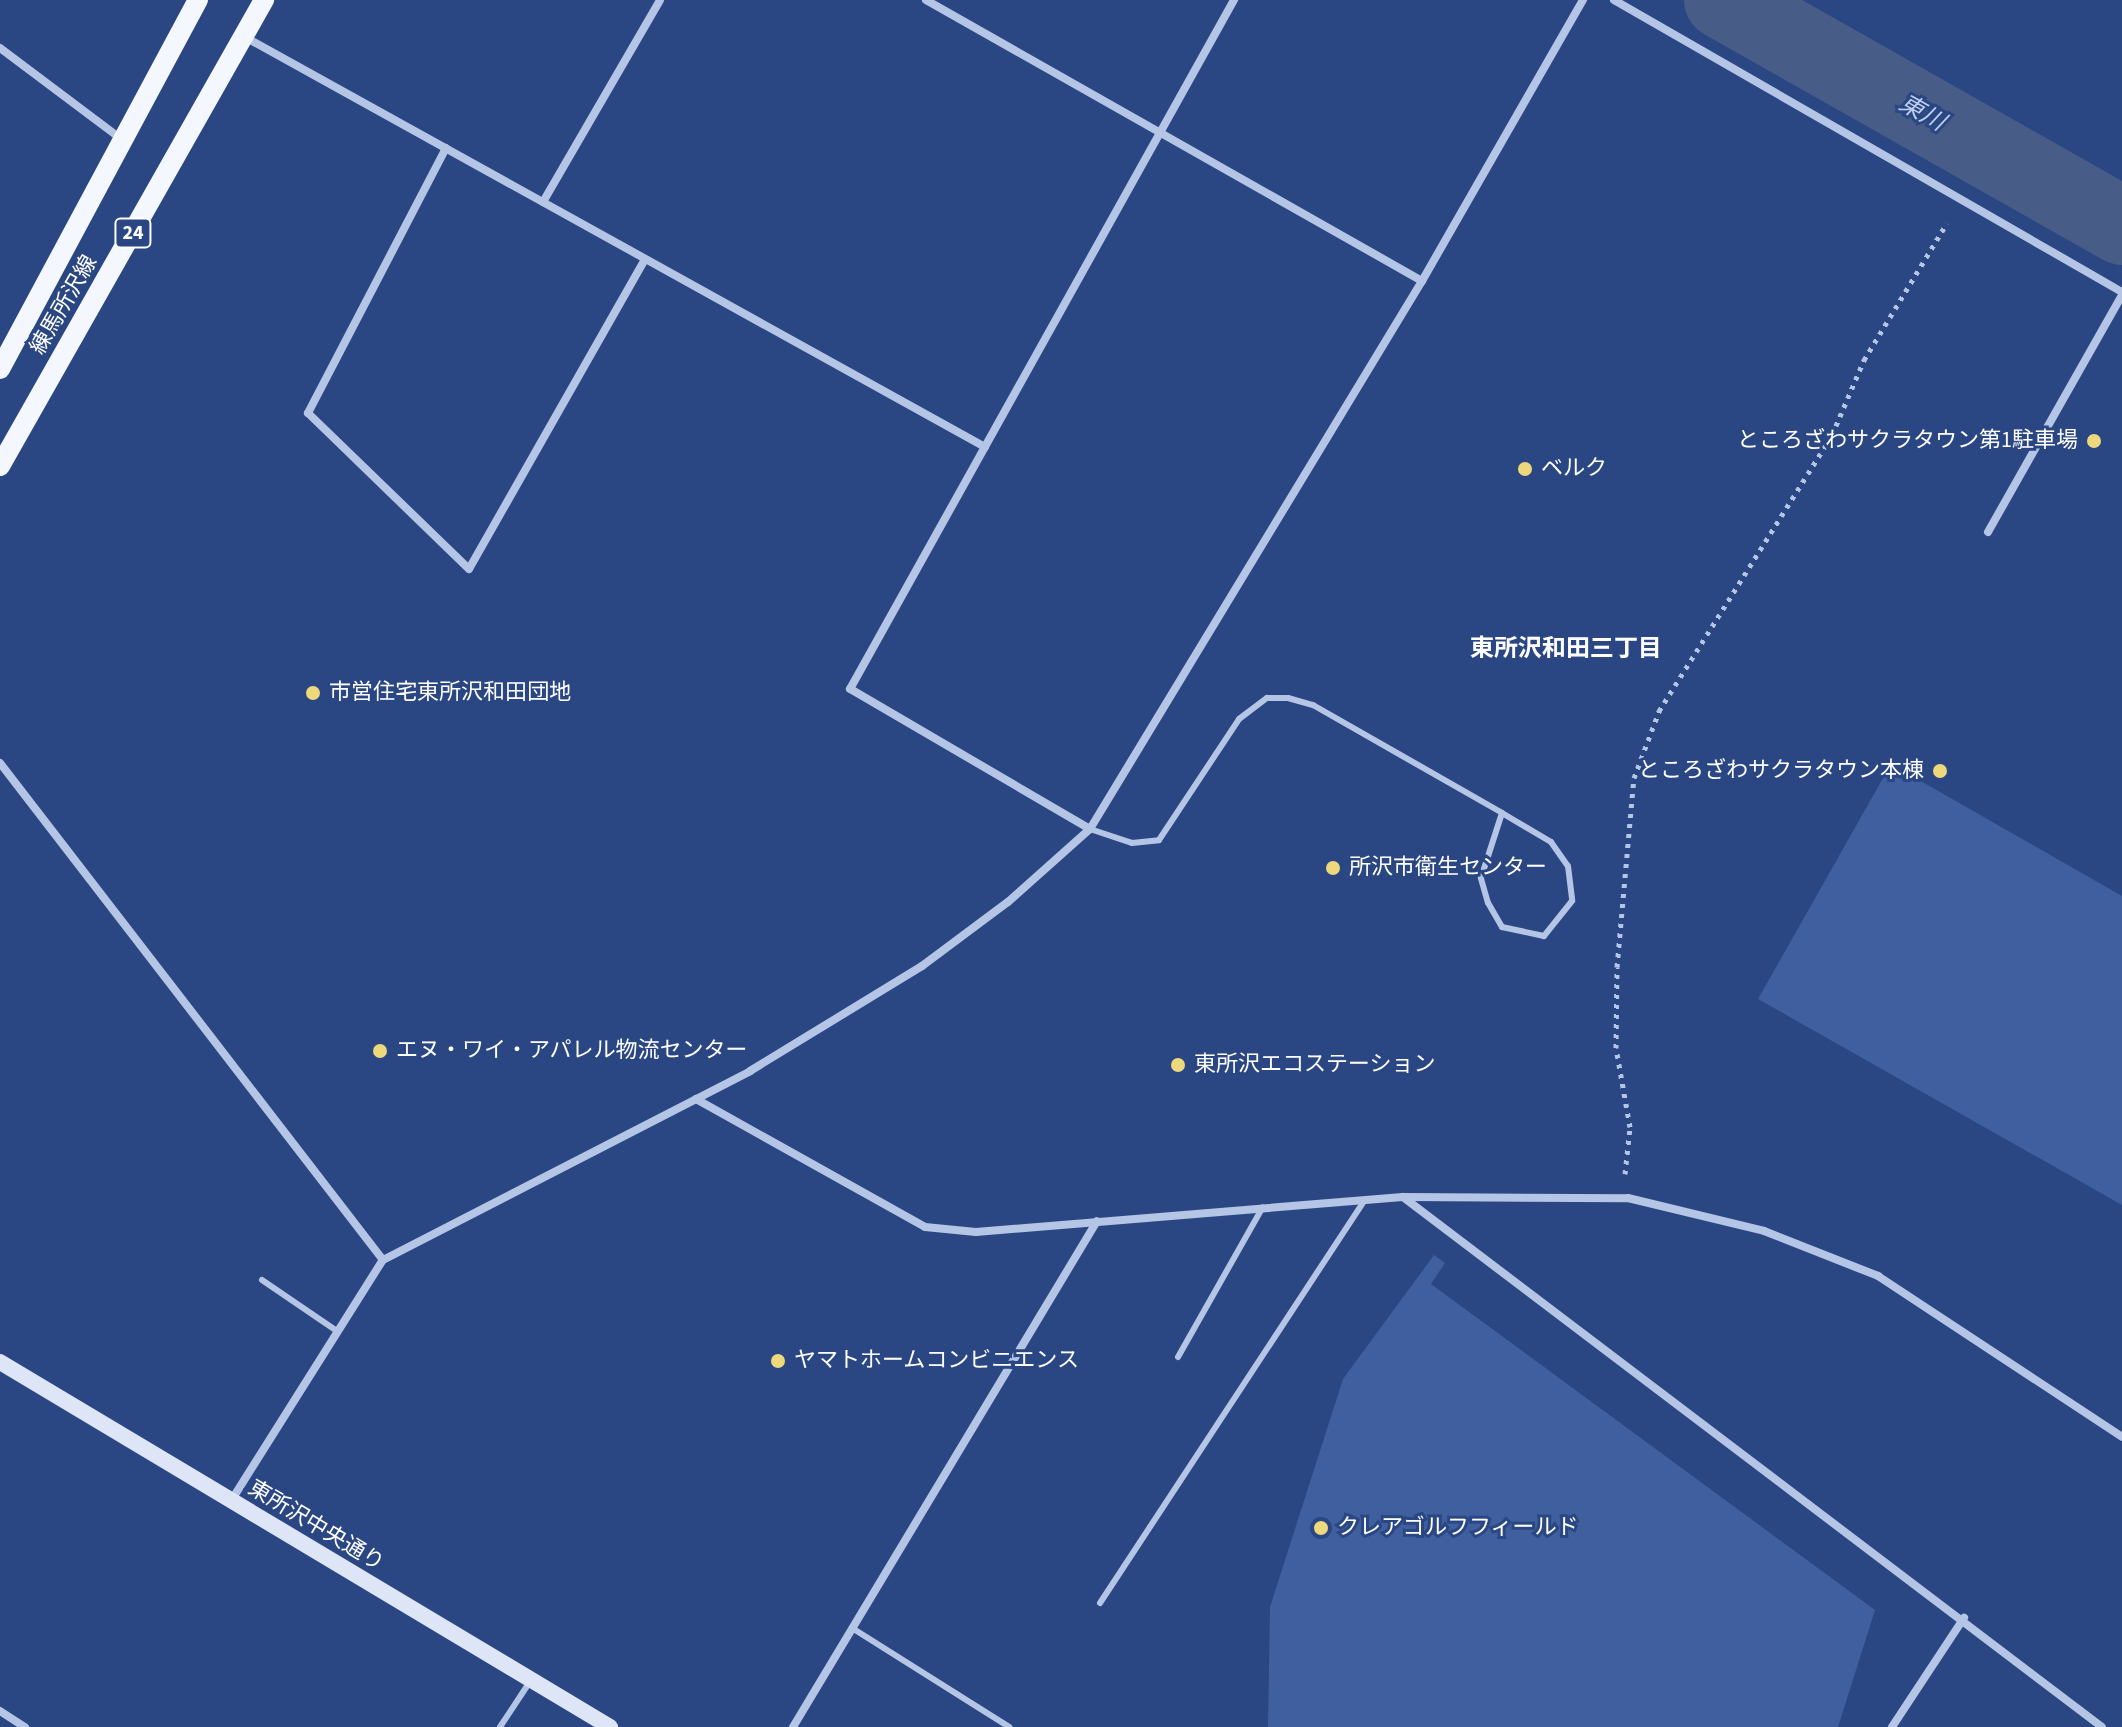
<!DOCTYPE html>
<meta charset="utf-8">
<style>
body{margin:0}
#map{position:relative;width:2122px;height:1727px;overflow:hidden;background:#2a4783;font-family:"Source Sans 3","Noto Sans JP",sans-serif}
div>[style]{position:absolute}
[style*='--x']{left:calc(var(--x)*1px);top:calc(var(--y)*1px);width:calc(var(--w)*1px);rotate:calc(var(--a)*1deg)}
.green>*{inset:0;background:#3f5f9f}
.river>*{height:78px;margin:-39px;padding:0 39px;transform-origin:39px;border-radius:39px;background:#485c88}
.path>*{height:5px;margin-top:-2.5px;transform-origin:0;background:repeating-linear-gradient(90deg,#b4c5e6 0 4px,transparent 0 10px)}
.lane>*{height:6px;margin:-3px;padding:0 3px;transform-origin:3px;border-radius:3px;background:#b4c5e6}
.street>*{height:8px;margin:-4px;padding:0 4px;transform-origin:4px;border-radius:4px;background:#b4c5e6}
.secondary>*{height:16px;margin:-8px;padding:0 8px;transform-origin:8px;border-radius:8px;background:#dde5f6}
.primary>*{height:20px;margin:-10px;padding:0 10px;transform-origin:10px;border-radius:10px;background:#f4f7fe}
.dots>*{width:22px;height:22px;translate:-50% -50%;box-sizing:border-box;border:4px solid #2a4783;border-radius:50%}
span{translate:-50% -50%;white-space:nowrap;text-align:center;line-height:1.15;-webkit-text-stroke:6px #2a4783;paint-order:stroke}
.shield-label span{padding:2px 6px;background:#2a4783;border:2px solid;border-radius:6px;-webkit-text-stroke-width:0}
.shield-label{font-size:20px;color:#fff;font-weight:700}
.street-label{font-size:22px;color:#fff}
.poi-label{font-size:22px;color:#fff}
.right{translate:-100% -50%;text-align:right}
.left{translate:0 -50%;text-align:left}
.water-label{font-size:24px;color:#bfcfee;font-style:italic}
.neighbourhood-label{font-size:24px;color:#fff;font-weight:700}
</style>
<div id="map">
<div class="green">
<i style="clip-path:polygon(1891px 764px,2122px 896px,2122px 1205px,1758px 999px)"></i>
<i style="clip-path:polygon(1434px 1255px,1445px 1263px,1431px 1284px,1875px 1610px,1838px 1727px,1268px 1727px,1270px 1607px,1343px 1379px)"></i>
</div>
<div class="river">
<i style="--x:1723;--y:0;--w:459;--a:29.5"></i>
</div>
<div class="path">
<i style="--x:1625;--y:1174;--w:47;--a:-83.9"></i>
<i style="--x:1630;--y:1127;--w:80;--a:-100"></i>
<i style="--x:1616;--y:1048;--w:81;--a:-89.3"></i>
<i style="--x:1617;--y:967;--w:190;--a:-84.9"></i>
<i style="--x:1634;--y:778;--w:72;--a:-69.5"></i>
<i style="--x:1659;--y:711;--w:326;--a:-57.9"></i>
<i style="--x:1832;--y:435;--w:82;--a:-66.9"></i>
<i style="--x:1864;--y:360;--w:160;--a:-58.8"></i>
</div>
<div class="lane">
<i style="--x:1090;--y:829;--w:44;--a:18.4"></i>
<i style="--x:1132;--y:843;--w:27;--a:-6"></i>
<i style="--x:1159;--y:840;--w:145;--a:-56.5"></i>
<i style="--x:1239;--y:719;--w:35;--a:-37"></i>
<i style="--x:1267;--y:698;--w:21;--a:0"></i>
<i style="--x:1288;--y:698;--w:26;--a:16"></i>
<i style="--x:1313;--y:705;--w:218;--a:29.7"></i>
<i style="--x:1502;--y:813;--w:57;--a:30.6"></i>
<i style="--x:1551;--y:842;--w:29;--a:55"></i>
<i style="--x:1568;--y:866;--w:35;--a:83"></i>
<i style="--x:1572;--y:901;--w:45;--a:128.7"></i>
<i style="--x:1544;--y:936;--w:43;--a:-167.9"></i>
<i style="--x:1502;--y:927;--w:28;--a:-120"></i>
<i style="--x:1488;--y:903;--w:26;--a:-106"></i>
<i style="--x:1481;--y:878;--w:68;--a:-72.1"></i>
<i style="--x:262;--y:1280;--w:91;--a:34.2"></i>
<i style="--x:1178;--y:1357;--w:172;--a:-60.5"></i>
<i style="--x:1100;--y:1603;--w:483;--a:-56.7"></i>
<i style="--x:852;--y:1628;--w:186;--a:32.2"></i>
<i style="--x:500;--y:1727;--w:53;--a:-56.6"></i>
</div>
<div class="street">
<i style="--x:926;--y:0;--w:570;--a:29.53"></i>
<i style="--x:1614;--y:0;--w:586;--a:29.89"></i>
<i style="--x:245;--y:37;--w:846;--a:28.99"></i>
<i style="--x:0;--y:48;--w:151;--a:36.9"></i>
<i style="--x:446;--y:148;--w:299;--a:117.5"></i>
<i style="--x:308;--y:413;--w:224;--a:44.1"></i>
<i style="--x:469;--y:569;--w:356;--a:-60.4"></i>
<i style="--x:543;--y:202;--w:233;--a:-59.9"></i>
<i style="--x:1988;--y:532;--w:272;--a:-60.5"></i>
<i style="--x:0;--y:763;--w:627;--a:52.38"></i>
<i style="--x:1090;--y:829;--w:278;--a:-149.7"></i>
<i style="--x:850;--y:689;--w:789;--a:-60.87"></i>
<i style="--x:696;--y:1099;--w:262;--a:29.2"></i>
<i style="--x:925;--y:1227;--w:51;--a:5.6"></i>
<i style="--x:976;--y:1232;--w:428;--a:-4.7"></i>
<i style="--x:1403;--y:1197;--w:225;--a:0.3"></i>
<i style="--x:1628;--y:1198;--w:140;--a:13.6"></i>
<i style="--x:1764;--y:1231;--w:123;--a:21.5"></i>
<i style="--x:1878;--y:1276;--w:292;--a:33.4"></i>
<i style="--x:1403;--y:1197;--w:877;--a:37.17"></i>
<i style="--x:231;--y:1501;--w:285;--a:-57.8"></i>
<i style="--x:383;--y:1260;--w:413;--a:-27.2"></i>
<i style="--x:750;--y:1071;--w:202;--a:-31.4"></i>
<i style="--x:922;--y:966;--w:107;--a:-36.7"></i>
<i style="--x:1008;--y:902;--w:110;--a:-41.7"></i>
<i style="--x:1090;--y:829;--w:641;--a:-58.79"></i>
<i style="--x:1422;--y:281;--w:324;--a:-60.2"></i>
<i style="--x:0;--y:1711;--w:30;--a:33"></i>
<i style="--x:793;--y:1727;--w:590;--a:-59"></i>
<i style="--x:1892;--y:1727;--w:131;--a:-56.6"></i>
</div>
<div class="secondary">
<i style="--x:0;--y:1362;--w:711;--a:30.89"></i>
</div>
<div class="primary">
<i style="--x:0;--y:369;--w:419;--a:-61.8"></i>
<i style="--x:0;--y:466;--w:536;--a:-60.47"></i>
</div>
<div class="dots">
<i style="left:2094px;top:441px;background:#edd87b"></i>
<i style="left:1525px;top:469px;background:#edd87b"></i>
<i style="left:313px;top:693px;background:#edd87b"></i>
<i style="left:1940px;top:771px;background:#edd87b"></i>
<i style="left:1333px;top:868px;background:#edd87b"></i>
<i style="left:380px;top:1051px;background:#edd87b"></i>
<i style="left:1178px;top:1065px;background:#edd87b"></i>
<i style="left:778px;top:1361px;background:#edd87b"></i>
<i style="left:1321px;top:1528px;background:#edd87b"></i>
</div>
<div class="shield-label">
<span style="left:133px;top:233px">24</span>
</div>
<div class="street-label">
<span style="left:64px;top:305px;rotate:-60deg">練馬所沢線</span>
<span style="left:316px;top:1526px;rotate:31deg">東所沢中央通り</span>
</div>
<div class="poi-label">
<span class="right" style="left:2078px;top:441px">ところざわサクラタウン第1駐車場</span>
<span class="left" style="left:1541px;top:469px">ベルク</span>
<span class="left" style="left:329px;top:693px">市営住宅東所沢和田団地</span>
<span class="right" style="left:1924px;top:771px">ところざわサクラタウン本棟</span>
<span class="left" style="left:1349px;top:868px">所沢市衛生センター</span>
<span class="left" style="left:396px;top:1051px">エヌ・ワイ・アパレル物流センター</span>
<span class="left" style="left:1194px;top:1065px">東所沢エコステーション</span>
<span class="left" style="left:794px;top:1361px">ヤマトホームコンビニエンス</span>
<span class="left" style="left:1337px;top:1528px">クレアゴルフフィールド</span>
</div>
<div class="water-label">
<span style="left:1922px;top:113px;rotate:29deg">東川</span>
</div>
<div class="neighbourhood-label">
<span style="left:1566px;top:649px">東所沢和田三丁目</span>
</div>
</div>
